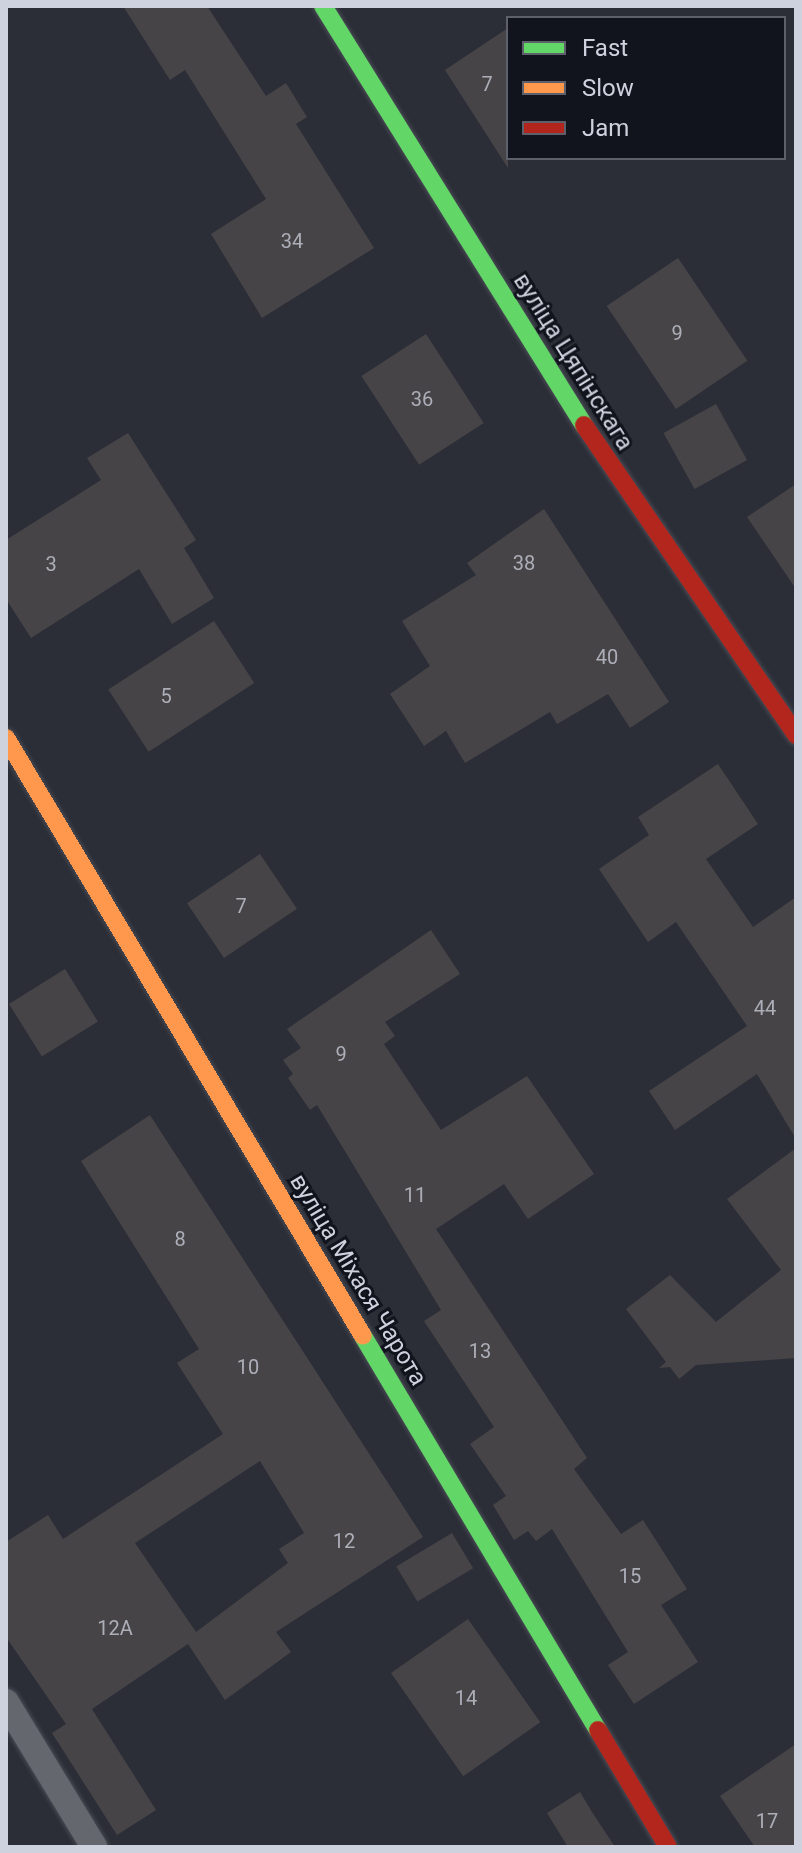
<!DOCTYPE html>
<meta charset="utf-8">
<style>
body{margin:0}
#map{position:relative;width:802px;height:1853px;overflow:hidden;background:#2b2e37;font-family:Roboto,sans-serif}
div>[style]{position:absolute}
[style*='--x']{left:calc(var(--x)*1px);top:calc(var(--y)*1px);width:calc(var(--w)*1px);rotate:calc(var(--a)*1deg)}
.building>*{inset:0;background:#474448;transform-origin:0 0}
.roads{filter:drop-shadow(0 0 2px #494b54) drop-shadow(0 0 2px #494b54)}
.lane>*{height:26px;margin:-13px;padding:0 13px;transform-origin:13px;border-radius:13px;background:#64676e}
.fast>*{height:18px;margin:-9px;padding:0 9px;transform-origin:9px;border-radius:9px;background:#63d668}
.slow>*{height:18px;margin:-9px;padding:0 9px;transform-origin:9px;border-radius:9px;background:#ff974d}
.jam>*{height:18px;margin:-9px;padding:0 9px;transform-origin:9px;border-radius:9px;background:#b3261e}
span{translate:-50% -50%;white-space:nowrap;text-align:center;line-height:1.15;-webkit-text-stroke:6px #11141c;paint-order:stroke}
.number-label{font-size:20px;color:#acaeb8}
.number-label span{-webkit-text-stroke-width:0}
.street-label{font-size:24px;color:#ced2de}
.frame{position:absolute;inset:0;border:8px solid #ced2de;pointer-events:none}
.legend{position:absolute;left:506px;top:16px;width:280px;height:144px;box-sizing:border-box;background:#11141c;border:2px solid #5d606a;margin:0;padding:10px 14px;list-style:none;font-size:24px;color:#ced2de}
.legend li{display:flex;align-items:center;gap:16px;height:40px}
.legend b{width:40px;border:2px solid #5d606a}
</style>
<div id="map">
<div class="building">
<i style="clip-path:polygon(123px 6px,207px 6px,266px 96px,286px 83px,307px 117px,296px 124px,374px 248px,262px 318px,211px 234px,266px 199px,185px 70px,170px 80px)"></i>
<i style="clip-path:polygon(508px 28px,508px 168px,445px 70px)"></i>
<i style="left:678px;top:258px;width:124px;height:86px;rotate:56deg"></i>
<i style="left:426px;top:334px;width:106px;height:77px;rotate:57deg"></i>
<i style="left:716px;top:404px;width:64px;height:60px;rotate:61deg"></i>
<i style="clip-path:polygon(128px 433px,196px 540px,184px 548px,214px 598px,172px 624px,139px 569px,31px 638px,6px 599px,6px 540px,101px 480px,87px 458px)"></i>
<i style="clip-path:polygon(796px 484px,796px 589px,747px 517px)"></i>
<i style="clip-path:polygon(544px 509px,669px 702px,630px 728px,608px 694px,557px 724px,550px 712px,465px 763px,446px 731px,424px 746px,390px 694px,430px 666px,402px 621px,476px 575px,467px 563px)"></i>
<i style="left:214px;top:621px;width:74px;height:126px;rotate:57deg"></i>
<i style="clip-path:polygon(718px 764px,758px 824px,706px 859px,753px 927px,796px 897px,796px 1139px,757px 1074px,675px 1130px,649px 1091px,747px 1026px,676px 922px,648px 942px,599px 869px,649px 835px,638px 817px)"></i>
<i style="left:260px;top:854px;width:66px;height:88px;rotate:56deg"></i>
<i style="clip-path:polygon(431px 930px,460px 974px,385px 1022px,395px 1036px,384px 1044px,441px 1130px,527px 1076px,594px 1174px,528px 1219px,504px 1184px,436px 1229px,587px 1458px,574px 1469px,621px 1534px,643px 1520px,687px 1589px,661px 1605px,698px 1662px,634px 1704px,608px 1665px,628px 1652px,552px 1529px,536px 1541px,528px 1531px,514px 1540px,493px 1505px,506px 1496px,470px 1444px,494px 1427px,424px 1321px,441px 1310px,317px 1105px,310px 1110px,288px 1078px,293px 1074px,283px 1060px,301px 1048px,287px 1029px)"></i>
<i style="left:65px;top:969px;width:62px;height:66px;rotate:58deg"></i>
<i style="clip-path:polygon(evenodd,150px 1115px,423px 1537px,276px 1632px,291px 1652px,225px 1700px,188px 1644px,92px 1709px,156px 1810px,117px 1835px,52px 1733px,66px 1724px,6px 1637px,6px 1542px,48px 1515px,63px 1539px,223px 1434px,177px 1363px,199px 1349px,81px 1161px,150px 1115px,260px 1461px,304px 1533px,279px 1549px,288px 1563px,196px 1632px,135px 1543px,260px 1461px)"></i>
<i style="clip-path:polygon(796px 1148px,796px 1358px,696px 1365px,679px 1379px,670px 1367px,659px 1368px,666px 1362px,626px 1309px,670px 1275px,716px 1322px,781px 1270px,727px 1199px)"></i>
<i style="left:452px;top:1533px;width:41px;height:65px;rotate:59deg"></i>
<i style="left:468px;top:1619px;width:126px;height:94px;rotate:55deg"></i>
<i style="clip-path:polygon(796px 1744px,796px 1847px,755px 1847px,720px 1796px)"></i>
<i style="clip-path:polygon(580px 1792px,592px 1812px,615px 1847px,568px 1847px,547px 1813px)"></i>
</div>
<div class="roads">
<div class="lane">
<i style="--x:6;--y:1702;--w:170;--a:58.7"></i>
</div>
<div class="fast">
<i style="--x:323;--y:6;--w:494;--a:58.1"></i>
<i style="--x:363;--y:1336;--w:459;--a:59.2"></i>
</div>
<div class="slow">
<i style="--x:6;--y:738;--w:696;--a:59.16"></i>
</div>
<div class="jam">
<i style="--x:584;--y:425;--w:376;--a:55.6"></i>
<i style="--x:598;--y:1730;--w:136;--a:59.1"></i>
</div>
</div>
<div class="number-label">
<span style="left:487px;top:84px">7</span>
<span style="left:292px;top:241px">34</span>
<span style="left:677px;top:333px">9</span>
<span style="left:422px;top:399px">36</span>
<span style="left:524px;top:563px">38</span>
<span style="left:51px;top:564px">3</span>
<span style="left:607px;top:657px">40</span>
<span style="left:166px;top:696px">5</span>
<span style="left:241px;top:906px">7</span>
<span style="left:765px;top:1008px">44</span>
<span style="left:341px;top:1054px">9</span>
<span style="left:415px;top:1195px">11</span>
<span style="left:180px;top:1239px">8</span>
<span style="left:480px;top:1351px">13</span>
<span style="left:248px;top:1367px">10</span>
<span style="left:344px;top:1541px">12</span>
<span style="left:630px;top:1576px">15</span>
<span style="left:115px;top:1628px">12А</span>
<span style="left:466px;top:1698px">14</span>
<span style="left:767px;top:1821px">17</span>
</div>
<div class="street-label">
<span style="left:573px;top:362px;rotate:58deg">вуліца Цяпінскага</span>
<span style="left:358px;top:1280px;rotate:59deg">вуліца Міхася Чарота</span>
</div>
<div class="frame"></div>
<ul class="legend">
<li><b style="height:10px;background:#63d668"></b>Fast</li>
<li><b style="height:10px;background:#ff974d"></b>Slow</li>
<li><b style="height:10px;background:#b3261e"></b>Jam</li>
</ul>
</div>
